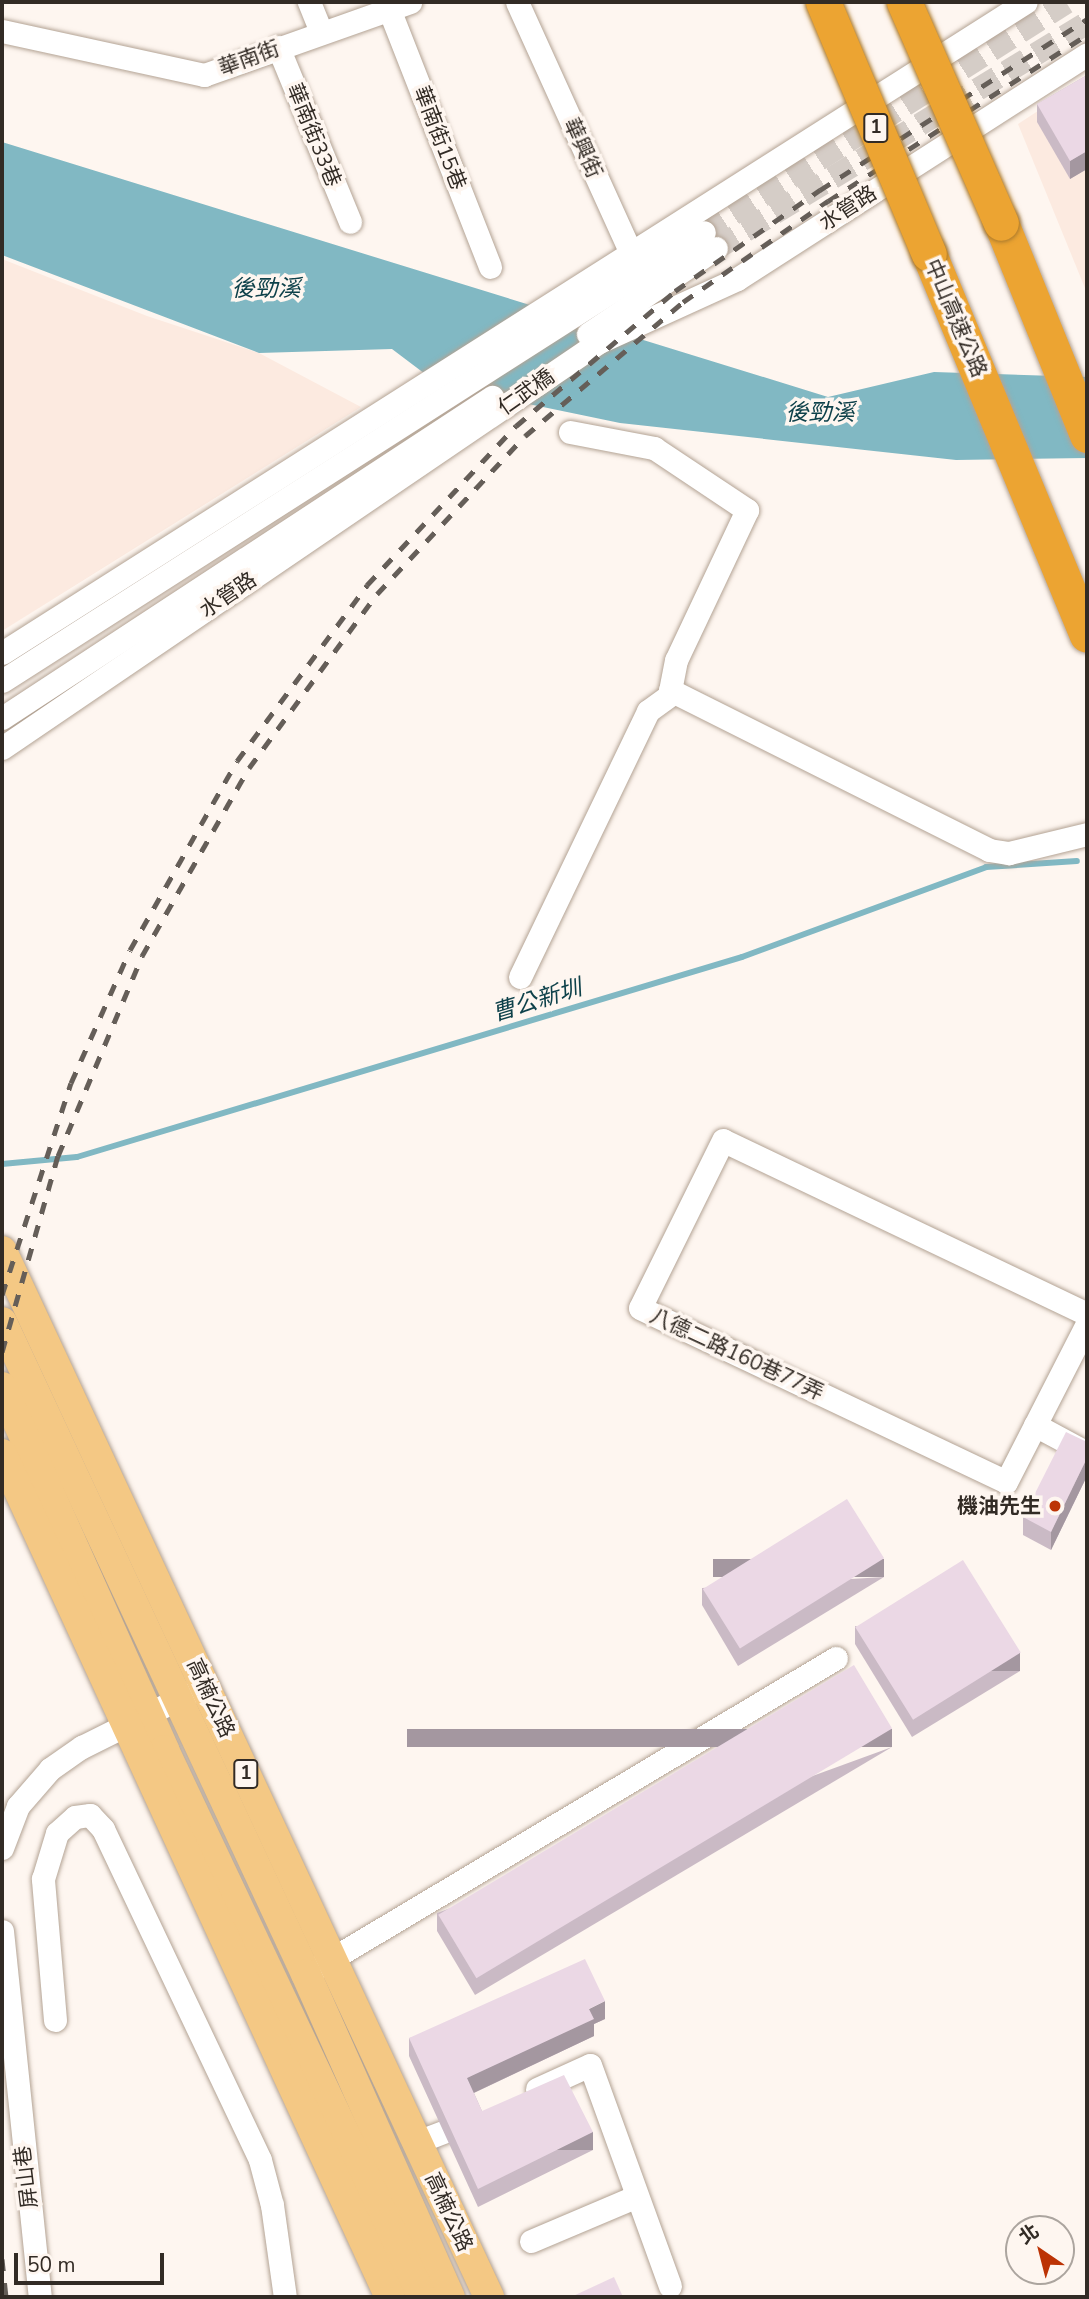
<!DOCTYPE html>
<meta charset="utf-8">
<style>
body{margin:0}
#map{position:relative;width:1089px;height:2299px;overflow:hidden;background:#fef6f0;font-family:"Nunito Sans","Noto Sans TC",sans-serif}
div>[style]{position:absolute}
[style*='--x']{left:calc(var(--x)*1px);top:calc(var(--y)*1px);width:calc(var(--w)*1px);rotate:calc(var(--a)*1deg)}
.industrial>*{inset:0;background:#fceae0}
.water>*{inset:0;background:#81b8c3}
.stream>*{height:6px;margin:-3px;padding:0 3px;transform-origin:3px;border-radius:3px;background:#81b8c3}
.minor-tunnel>*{height:23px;margin-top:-11.5px;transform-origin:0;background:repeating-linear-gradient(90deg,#d5cdc7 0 23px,transparent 0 34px)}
.roads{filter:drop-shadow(0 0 2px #b3a394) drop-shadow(0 0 2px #b3a394)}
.minor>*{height:23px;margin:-11.5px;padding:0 11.5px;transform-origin:11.5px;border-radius:11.5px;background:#fff}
.major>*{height:30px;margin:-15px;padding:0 15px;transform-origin:15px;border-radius:15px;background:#f4c884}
.highway>*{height:35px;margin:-17.5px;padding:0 17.5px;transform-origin:17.5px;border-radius:17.5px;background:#eca432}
.rail>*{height:5px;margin-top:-2.5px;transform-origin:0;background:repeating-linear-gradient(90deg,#655e58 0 12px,transparent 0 24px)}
.bridges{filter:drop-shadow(0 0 2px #ab7a2d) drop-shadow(0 0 2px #ab7a2d)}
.highway-bridge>*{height:35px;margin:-17.5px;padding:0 17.5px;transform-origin:17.5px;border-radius:17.5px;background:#eca432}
.wall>*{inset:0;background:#cabac5}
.shaded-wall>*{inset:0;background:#a497a0;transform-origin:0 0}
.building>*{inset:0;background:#ebd8e5;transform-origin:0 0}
.dots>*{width:19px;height:19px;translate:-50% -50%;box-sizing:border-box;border:4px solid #fef6f0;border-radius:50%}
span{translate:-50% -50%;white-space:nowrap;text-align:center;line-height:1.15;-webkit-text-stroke:7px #fef6f0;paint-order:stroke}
.shield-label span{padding:2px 5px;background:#fef6f0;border:2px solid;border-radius:5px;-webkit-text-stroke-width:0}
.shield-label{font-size:19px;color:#322b25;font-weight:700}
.street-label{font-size:21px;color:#322b25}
.poi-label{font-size:21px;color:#322b25;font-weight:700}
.right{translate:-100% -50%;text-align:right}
.water-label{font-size:23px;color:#0e414a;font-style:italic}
.frame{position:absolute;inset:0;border:4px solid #322b25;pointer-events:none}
.north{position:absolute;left:1005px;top:2215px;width:70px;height:70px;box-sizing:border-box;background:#fef6f0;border:2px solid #aca59f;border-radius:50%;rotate:325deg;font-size:19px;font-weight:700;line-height:28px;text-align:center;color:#322b25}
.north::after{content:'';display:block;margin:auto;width:24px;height:32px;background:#bc3305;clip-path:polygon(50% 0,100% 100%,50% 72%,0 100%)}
.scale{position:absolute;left:14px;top:2253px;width:150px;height:32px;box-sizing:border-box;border:4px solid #322b25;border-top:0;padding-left:9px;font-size:21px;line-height:24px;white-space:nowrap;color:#322b25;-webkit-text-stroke:5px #fef6f0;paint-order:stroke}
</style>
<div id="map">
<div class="industrial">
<i style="clip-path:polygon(1087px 79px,1087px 293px,1018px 124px)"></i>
<i style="clip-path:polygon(2px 259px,147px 316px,259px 353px,361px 407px,2px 631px)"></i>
</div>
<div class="water">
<i style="clip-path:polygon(2px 142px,828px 397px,934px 372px,1087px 377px,1087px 458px,956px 460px,620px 423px,441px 386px,392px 349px,259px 353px,2px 255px)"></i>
</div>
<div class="stream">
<i style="--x:2;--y:1164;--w:75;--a:-5.3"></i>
<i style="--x:77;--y:1157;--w:694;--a:-16.74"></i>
<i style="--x:742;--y:957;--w:260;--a:-20.2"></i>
<i style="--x:986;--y:867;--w:91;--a:-3.8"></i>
</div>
<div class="minor-tunnel">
<i style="--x:704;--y:232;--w:429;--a:-32.4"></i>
<i style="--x:716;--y:248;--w:434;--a:-31.3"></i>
</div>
<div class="roads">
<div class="minor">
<i style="--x:309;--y:2;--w:32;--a:68"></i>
<i style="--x:517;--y:2;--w:290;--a:65.6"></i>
<i style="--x:389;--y:9;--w:277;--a:68.6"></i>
<i style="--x:2;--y:31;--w:207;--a:12.3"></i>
<i style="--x:204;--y:75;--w:219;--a:-19.5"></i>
<i style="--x:278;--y:47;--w:189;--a:67.6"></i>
<i style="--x:588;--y:334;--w:154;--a:-33.9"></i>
<i style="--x:570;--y:432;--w:86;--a:10.8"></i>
<i style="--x:654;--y:448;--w:112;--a:33.7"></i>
<i style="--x:747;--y:510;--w:166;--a:115.3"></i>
<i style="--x:676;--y:660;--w:31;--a:101"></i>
<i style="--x:670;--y:690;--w:357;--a:26.6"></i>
<i style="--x:989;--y:850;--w:20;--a:9"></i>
<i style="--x:1009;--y:853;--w:80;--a:-13.7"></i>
<i style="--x:2;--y:653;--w:1213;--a:-32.45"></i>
<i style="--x:2;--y:681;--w:833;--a:-32.6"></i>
<i style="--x:2;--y:718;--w:586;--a:-33.23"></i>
<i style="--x:2;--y:748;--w:722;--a:-34.22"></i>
<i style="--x:599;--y:342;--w:152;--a:-24.5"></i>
<i style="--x:737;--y:279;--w:416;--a:-32.7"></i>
<i style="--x:520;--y:977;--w:295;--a:-64.3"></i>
<i style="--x:648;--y:711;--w:32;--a:-36"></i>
<i style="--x:1087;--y:1314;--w:403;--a:-154.5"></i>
<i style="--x:723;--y:1140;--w:187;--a:116.3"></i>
<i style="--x:640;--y:1308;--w:405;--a:25.4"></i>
<i style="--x:1006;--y:1482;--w:178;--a:-62.9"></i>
<i style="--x:1035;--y:1425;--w:59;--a:28.3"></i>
<i style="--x:2;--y:1848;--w:45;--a:-69.1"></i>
<i style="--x:18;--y:1806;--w:49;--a:-49.1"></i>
<i style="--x:50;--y:1769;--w:39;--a:-35"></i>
<i style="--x:82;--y:1747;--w:121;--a:-26.6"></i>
<i style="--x:2;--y:1931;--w:368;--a:84.1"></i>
<i style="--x:318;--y:1967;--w:603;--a:-30.82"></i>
<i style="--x:55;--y:2020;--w:142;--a:-94.9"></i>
<i style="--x:43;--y:1879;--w:48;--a:-73.1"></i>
<i style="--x:57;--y:1833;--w:24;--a:-42"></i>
<i style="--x:75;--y:1817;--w:15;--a:-8"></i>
<i style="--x:90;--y:1815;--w:19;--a:47"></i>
<i style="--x:103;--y:1829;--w:366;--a:64.6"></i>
<i style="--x:260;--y:2160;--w:47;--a:75.1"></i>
<i style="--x:272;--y:2205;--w:93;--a:82"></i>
<i style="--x:537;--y:2089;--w:58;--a:-24.4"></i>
<i style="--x:590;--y:2065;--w:235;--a:70.1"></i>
<i style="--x:417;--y:2142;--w:28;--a:-21"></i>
<i style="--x:531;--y:2241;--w:115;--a:-23"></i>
</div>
<div class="major">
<i style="--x:2;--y:1251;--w:1154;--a:65.03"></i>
<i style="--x:2;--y:1322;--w:719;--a:65"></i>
<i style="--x:306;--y:1974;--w:354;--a:66"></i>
<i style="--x:2;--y:1387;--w:398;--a:65.9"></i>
<i style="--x:164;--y:1750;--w:605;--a:64.75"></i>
<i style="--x:2;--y:1454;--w:928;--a:65.29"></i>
</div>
<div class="highway">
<i style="--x:1001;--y:223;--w:229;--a:67.9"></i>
<i style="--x:929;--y:254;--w:412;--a:67.5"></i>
</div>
</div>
<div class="rail">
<i style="--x:2;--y:1295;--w:223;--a:-72"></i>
<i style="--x:71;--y:1083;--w:145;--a:-66.1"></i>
<i style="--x:130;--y:950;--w:217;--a:-60.5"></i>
<i style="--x:237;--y:761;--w:219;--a:-53.5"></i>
<i style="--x:367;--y:585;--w:218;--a:-46.9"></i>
<i style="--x:516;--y:426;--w:209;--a:-40.3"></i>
<i style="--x:675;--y:291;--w:177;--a:-34.9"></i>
<i style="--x:820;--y:190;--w:317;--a:-32.6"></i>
<i style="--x:2;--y:1352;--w:204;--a:-74.1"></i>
<i style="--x:58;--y:1156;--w:217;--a:-67.2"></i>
<i style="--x:142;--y:956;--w:216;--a:-60.4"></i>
<i style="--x:249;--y:768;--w:216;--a:-53.7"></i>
<i style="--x:377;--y:594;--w:216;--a:-46.9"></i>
<i style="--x:525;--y:436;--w:207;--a:-40.3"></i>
<i style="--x:683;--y:302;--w:177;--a:-34.9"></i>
<i style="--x:828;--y:201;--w:308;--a:-32.7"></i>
<i style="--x:2;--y:2259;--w:38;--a:84"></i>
</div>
<div class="bridges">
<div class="highway-bridge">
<i style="--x:823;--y:2;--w:273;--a:67.2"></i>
<i style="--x:904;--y:2;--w:241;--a:66.3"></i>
</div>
</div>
<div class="wall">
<i style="clip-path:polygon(1087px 75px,1087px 169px,1070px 179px,1037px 122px,1037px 104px)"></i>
<i style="clip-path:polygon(1087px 1442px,1087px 1476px,1051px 1550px,1023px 1535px,1023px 1517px)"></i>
<i style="clip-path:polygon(884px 1577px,738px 1666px,702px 1605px,702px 1588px)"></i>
<i style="clip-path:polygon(855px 1626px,1020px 1671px,912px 1737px,855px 1644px)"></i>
<i style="clip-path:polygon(892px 1747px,475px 1995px,437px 1931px,437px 1913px)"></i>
<i style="clip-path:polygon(605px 2019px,594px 2024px,594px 2036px,474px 2093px,482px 2111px,593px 2150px,478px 2207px,409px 2056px,409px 2038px)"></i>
</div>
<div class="shaded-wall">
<i style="clip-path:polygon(1087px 151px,1087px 169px,1070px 179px,1070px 161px)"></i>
<i style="clip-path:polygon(1087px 1458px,1087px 1476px,1051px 1550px,1051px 1532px)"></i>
<i style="left:884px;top:1559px;width:18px;height:171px;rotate:90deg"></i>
<i style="left:1020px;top:1653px;width:18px;height:127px;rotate:90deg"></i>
<i style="left:892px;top:1729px;width:18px;height:485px;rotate:90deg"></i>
<i style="clip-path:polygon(605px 2001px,605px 2019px,594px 2024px,594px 2036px,467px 2096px,467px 2078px,589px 2009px)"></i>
<i style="left:593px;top:2132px;width:18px;height:128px;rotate:90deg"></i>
</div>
<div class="building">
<i style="clip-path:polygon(1087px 75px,1087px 151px,1070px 161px,1037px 104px)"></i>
<i style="clip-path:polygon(1066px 1432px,1087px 1442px,1087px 1458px,1051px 1532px,1023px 1517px)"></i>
<i style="left:847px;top:1499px;width:70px;height:170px;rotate:58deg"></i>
<i style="left:963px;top:1560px;width:109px;height:127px;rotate:58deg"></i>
<i style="left:854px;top:1665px;width:74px;height:485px;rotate:59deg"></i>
<i style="clip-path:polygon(585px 1959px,605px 2001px,589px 2009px,594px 2019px,467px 2078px,482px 2111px,564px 2075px,593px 2132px,478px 2189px,409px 2038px)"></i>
<i style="clip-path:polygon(614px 2277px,623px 2297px,571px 2297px)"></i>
</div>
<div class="dots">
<i style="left:1055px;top:1506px;background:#bc3305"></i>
</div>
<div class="shield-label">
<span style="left:876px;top:128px">1</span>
<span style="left:246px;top:1774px">1</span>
</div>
<div class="street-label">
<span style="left:249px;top:58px;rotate:-20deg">華南街</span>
<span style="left:314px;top:135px;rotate:68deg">華南街33巷</span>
<span style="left:440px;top:138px;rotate:69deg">華南街15巷</span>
<span style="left:583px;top:148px;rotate:66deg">華興街</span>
<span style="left:848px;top:208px;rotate:-33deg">水管路</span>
<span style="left:956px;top:318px;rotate:67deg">中山高速公路</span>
<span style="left:526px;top:392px;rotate:-35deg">仁武橋</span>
<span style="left:228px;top:595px;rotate:-34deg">水管路</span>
<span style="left:737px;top:1354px;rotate:25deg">八德二路160巷77弄</span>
<span style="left:211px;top:1698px;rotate:65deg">高楠公路</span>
<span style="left:26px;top:2177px;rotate:-97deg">屏山巷</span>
<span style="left:449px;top:2212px;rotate:65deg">高楠公路</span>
</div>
<div class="poi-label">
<span class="right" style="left:1041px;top:1506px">機油先生</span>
</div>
<div class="water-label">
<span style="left:266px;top:289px">後勁溪</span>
<span style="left:820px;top:413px">後勁溪</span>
<span style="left:537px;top:1001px;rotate:-17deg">曹公新圳</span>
</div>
<div class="frame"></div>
<div class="north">北</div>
<div class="scale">50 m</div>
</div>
